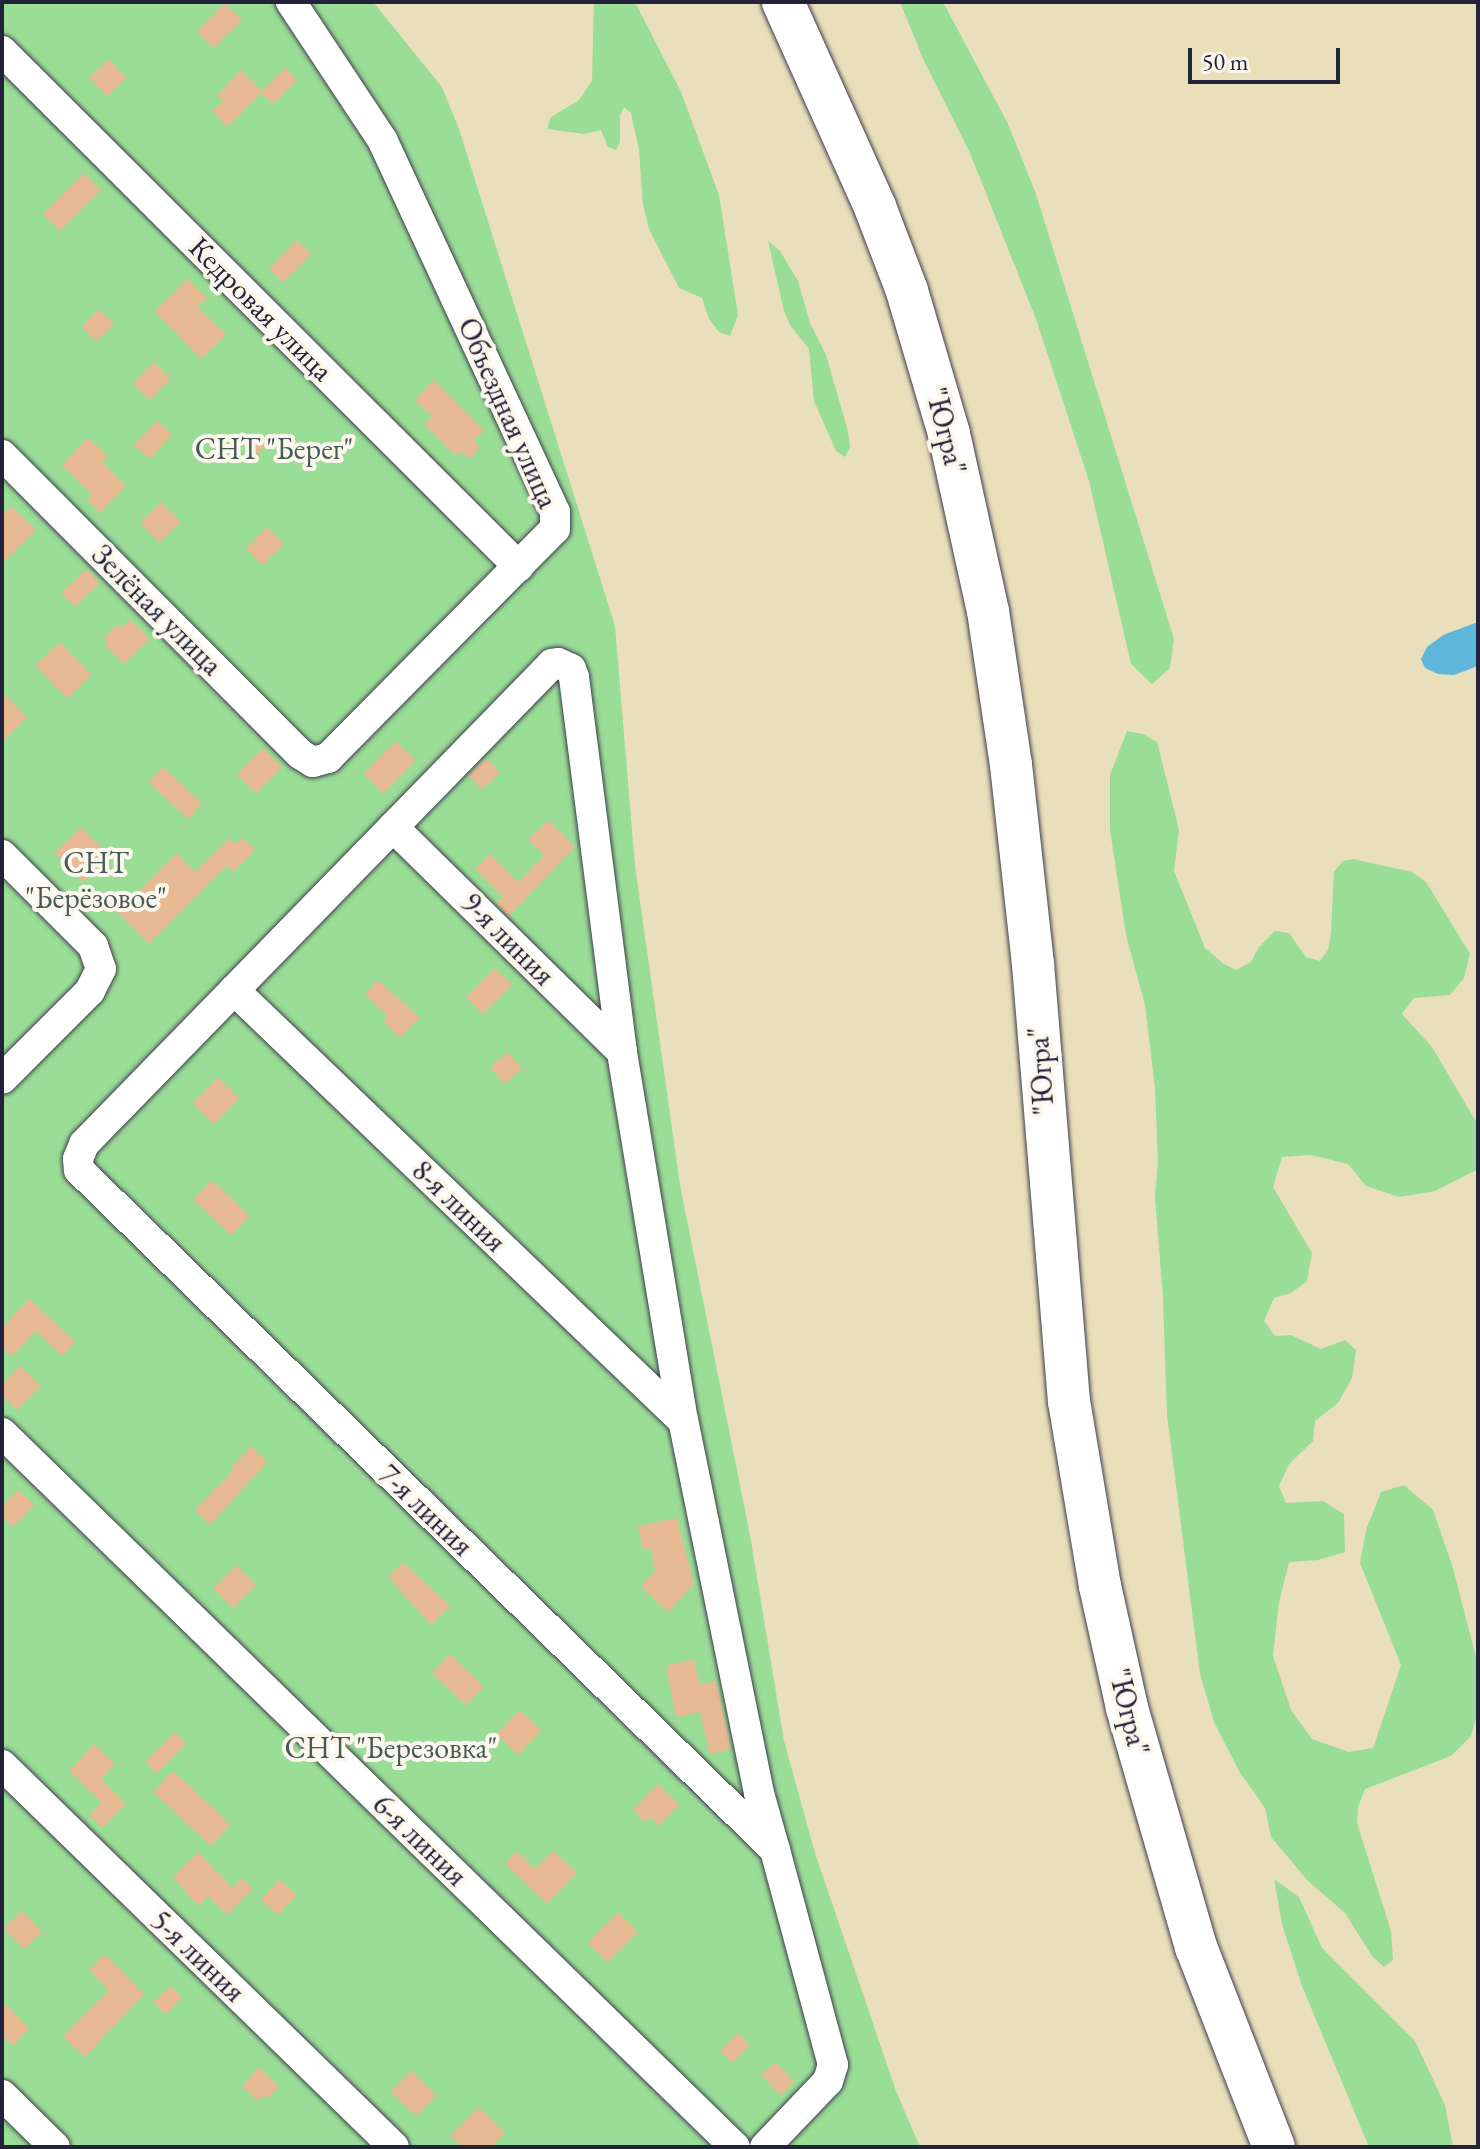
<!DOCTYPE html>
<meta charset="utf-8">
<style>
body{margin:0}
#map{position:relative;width:1480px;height:2149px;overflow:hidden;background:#e9dfba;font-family:"EB Garamond",serif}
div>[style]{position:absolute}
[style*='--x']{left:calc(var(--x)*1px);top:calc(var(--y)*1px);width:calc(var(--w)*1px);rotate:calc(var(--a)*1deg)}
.green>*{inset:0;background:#99dd96}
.water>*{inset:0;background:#5eb7db}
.building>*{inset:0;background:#e8ba94;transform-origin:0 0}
.roads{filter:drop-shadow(0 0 2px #403e4e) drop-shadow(0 0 2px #403e4e)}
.minor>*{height:30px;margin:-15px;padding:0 15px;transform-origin:15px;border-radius:15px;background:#fff}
.highway>*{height:42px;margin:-21px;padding:0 21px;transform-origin:21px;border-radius:21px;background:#fff}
span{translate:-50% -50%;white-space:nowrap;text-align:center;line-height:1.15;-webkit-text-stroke:8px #fbf7ec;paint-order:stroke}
.street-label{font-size:30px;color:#22223b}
.park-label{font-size:30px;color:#465a56}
.frame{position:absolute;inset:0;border:4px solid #22223b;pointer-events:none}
.scale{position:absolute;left:1188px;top:48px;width:152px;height:36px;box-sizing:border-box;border:4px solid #22223b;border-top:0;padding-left:10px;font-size:24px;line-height:28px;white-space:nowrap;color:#22223b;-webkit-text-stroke:6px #fbf7ec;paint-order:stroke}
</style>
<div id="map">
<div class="green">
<i style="clip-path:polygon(2px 2px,373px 2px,442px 87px,459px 129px,615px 626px,635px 866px,680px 1185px,750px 1535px,784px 1741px,815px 1853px,896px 2091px,920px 2147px,2px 2147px)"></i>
<i style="clip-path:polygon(594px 2px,635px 2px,681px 92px,719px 195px,738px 315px,730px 336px,719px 332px,709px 319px,702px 298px,679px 288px,649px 229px,643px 205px,639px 150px,631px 113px,624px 107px,620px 115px,620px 142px,616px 150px,608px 147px,601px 130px,584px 134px,547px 129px,551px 117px,578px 101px,592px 81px)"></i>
<i style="clip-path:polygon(900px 2px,943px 2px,1008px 124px,1036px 194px,1174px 639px,1170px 668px,1152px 684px,1131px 664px,1089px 481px,1036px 319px,970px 153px,924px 61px)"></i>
<i style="clip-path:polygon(768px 241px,780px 251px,798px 281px,810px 323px,826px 355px,848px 431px,850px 448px,845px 457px,836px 451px,814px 401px,809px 349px,790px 325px,784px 311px)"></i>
<i style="clip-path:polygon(1127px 731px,1143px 734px,1157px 742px,1179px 830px,1174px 871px,1205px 948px,1224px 964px,1236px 970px,1251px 962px,1259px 947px,1275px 931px,1289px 933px,1306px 957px,1320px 961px,1328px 950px,1331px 932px,1334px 872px,1343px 861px,1353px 859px,1412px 872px,1426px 882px,1470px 954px,1464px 978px,1450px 995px,1414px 998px,1402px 1014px,1432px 1047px,1478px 1125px,1478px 1169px,1435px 1191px,1399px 1197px,1366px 1186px,1348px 1164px,1311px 1155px,1282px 1157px,1273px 1187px,1312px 1253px,1307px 1281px,1291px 1293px,1274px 1298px,1264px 1321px,1275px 1336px,1291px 1335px,1321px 1349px,1345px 1340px,1356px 1350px,1352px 1378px,1338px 1403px,1315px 1421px,1313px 1441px,1289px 1464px,1279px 1486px,1286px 1503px,1323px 1501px,1344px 1514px,1345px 1552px,1318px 1560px,1289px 1562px,1279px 1602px,1273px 1656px,1291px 1710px,1312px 1739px,1349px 1752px,1373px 1748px,1401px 1665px,1360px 1563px,1366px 1530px,1381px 1492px,1404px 1485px,1433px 1510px,1453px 1568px,1478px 1665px,1478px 1711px,1471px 1736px,1451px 1756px,1365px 1789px,1358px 1807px,1357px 1823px,1391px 1931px,1393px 1960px,1384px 1967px,1372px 1956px,1345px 1913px,1308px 1881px,1271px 1837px,1265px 1808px,1239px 1771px,1214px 1722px,1200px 1674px,1167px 1415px,1163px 1298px,1155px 1197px,1158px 1162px,1155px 1088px,1145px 1005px,1126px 935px,1110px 830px,1110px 775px)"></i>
<i style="clip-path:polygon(1274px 1879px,1299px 1897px,1322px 1948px,1415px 2041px,1445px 2105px,1453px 2147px,1369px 2147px,1302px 1986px,1282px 1924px)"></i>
</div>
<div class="water">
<i style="clip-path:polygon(1478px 622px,1478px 666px,1454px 675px,1438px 674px,1425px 668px,1421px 659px,1427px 647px,1443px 635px)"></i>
</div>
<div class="building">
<i style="left:225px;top:3px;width:24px;height:40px;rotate:45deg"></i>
<i style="left:109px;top:59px;width:26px;height:27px;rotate:47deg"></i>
<i style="clip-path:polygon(285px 68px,297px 80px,273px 104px,261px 93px,227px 127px,212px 111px,223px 101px,217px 95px,241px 70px,262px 91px)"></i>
<i style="left:84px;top:173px;width:24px;height:58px;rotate:45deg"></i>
<i style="left:297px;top:240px;width:20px;height:40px;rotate:45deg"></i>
<i style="clip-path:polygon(188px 279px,207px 298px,197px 307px,226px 335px,201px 359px,154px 311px)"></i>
<i style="left:99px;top:309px;width:21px;height:25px;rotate:45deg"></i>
<i style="left:154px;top:362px;width:24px;height:30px;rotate:45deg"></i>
<i style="clip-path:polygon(434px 380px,484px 430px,473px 441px,480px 447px,469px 459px,461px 451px,456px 456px,424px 424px,432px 416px,415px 400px)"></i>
<i style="left:157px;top:420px;width:21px;height:34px;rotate:43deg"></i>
<i style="left:254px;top:433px;width:18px;height:16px;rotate:45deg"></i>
<i style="clip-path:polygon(88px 438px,108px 456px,102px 462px,126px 486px,100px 513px,87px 500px,92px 495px,62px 465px)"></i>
<i style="left:161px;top:502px;width:28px;height:30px;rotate:45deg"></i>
<i style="clip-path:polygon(11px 506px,36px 530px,2px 564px,2px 515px)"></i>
<i style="left:267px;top:527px;width:24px;height:30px;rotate:45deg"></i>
<i style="left:87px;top:569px;width:19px;height:35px;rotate:47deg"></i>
<i style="clip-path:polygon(130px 620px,150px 639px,124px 664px,105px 645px,108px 642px,104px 638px,117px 624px,121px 628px)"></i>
<i style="left:60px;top:642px;width:46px;height:34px;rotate:46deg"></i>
<i style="clip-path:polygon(2px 692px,27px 717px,2px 742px)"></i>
<i style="left:396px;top:741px;width:28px;height:46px;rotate:45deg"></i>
<i style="left:263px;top:748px;width:27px;height:37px;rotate:45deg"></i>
<i style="left:486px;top:758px;width:20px;height:25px;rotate:45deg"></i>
<i style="left:163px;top:767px;width:54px;height:21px;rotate:43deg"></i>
<i style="clip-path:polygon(548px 820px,575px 847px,509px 916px,496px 903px,503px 897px,475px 869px,490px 854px,518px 882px,544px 855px,528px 840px)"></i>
<i style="left:81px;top:827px;width:41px;height:37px;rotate:45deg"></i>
<i style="clip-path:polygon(229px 838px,236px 844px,242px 838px,255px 850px,233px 872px,227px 865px,149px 944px,118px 913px,177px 853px,195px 872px)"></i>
<i style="left:495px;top:968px;width:24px;height:41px;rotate:45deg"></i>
<i style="clip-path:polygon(378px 980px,420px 1018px,400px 1038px,383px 1021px,388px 1017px,365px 994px)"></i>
<i style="left:507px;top:1052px;width:22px;height:23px;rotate:47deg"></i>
<i style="left:218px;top:1077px;width:30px;height:37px;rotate:44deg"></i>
<i style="left:212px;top:1180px;width:52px;height:27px;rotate:44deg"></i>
<i style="clip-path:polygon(29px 1298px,75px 1342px,62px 1356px,36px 1331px,12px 1356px,2px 1347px,2px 1328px)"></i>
<i style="clip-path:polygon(20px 1366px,41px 1386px,17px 1410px,2px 1396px,2px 1385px)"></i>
<i style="clip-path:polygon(251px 1446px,267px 1462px,210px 1525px,195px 1510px,234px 1470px,231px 1467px)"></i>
<i style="clip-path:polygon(18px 1490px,34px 1505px,13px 1527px,2px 1516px,2px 1507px)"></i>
<i style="clip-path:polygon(677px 1518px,694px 1584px,668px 1612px,641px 1586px,655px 1571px,651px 1548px,643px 1550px,638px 1526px)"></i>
<i style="clip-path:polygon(403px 1562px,450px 1606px,431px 1625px,388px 1577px)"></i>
<i style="left:236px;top:1565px;width:28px;height:33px;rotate:44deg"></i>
<i style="left:450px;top:1654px;width:47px;height:26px;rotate:44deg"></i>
<i style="clip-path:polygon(694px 1659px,700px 1685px,716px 1681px,731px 1749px,710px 1754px,700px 1712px,676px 1717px,666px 1666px)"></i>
<i style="left:520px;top:1710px;width:30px;height:34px;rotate:44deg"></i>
<i style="left:175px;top:1732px;width:16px;height:42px;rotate:45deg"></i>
<i style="clip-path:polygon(94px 1744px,115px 1764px,101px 1779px,126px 1804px,102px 1828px,89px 1815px,102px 1802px,69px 1771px)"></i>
<i style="left:173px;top:1771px;width:79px;height:29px;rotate:43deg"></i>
<i style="clip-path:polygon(658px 1784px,679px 1805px,659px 1826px,650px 1817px,645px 1822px,633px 1810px)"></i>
<i style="clip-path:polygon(553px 1850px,577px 1873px,547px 1904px,505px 1864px,517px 1851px,535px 1869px)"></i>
<i style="clip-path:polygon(198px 1852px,233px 1888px,242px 1878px,253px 1889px,227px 1915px,208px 1896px,198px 1906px,173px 1877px)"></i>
<i style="left:280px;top:1879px;width:23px;height:28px;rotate:43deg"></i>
<i style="left:22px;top:1911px;width:29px;height:25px;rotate:46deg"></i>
<i style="left:618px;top:1912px;width:28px;height:43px;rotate:45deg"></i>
<i style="clip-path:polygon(105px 1954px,144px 1994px,85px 2057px,63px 2036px,109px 1990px,89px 1970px)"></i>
<i style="left:170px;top:1986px;width:17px;height:23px;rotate:45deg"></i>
<i style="clip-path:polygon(2px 2001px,29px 2028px,13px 2046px,2px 2036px)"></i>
<i style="left:738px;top:2033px;width:17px;height:25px;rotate:45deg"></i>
<i style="left:775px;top:2062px;width:28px;height:19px;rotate:46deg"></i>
<i style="clip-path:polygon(259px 2067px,279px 2087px,268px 2099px,264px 2095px,258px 2101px,242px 2086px)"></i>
<i style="left:411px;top:2071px;width:35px;height:29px;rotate:44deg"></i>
<i style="clip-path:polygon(479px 2107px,505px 2133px,492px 2147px,462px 2147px,450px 2136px)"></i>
</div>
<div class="roads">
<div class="minor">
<i style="--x:2;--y:51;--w:730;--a:44.94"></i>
<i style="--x:2;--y:455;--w:422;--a:45.1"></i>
<i style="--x:300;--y:754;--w:15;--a:32"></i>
<i style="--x:313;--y:762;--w:16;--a:-15"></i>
<i style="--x:328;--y:758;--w:322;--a:-45.3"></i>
<i style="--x:555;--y:529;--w:17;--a:-90"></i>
<i style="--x:555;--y:512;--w:409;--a:-114.9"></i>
<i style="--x:383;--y:141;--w:167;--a:-123.5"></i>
<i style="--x:393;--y:827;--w:321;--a:44.5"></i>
<i style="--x:2;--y:855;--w:129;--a:45"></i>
<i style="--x:93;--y:946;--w:24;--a:71"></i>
<i style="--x:101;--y:969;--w:25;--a:117"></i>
<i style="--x:90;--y:991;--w:124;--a:135"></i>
<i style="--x:234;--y:990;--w:622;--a:43.83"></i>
<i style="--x:2;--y:1433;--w:1023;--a:44.25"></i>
<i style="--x:2;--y:1765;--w:547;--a:44.26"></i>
<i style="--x:2;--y:2095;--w:74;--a:44.5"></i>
<i style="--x:765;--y:2147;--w:91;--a:-46.3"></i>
<i style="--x:828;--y:2081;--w:17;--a:-73"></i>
<i style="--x:833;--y:2065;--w:223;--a:-105.1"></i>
<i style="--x:775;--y:1850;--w:59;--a:-105.7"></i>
<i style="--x:759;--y:1793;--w:380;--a:-101.5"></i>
<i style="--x:683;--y:1421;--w:374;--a:-99.4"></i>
<i style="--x:622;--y:1052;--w:378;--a:-97.3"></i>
<i style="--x:574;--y:677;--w:9;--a:-111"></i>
<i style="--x:571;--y:669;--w:14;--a:-155"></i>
<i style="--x:558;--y:663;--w:6;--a:171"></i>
<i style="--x:552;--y:664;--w:670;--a:134.27"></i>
<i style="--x:84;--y:1144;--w:16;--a:112"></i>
<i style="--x:78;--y:1159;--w:11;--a:85"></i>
<i style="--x:79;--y:1170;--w:973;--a:44.33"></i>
</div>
<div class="highway">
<i style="--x:783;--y:2;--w:225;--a:65.8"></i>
<i style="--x:875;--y:207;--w:90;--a:69.1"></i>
<i style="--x:907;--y:291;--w:149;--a:73.6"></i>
<i style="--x:949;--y:434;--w:181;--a:77.6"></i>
<i style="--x:988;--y:611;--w:156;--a:81.5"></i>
<i style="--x:1011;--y:765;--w:200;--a:83.7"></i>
<i style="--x:1033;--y:964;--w:438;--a:85.3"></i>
<i style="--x:1069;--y:1401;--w:188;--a:80.5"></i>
<i style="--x:1100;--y:1586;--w:125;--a:77.5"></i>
<i style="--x:1127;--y:1708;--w:249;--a:73.9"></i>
<i style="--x:1196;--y:1947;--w:215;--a:68.7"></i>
</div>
</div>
<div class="street-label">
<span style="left:261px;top:309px;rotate:45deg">Кедровая улица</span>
<span style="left:508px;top:413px;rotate:66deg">Объездная улица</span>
<span style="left:946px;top:431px;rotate:76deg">"Югра"</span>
<span style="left:157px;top:610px;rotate:45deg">Зелёная улица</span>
<span style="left:508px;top:939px;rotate:45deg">9-я линия</span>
<span style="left:1041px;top:1071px;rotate:-94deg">"Югра"</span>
<span style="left:459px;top:1206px;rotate:44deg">8-я линия</span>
<span style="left:426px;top:1510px;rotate:44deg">7-я линия</span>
<span style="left:1129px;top:1712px;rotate:76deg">"Югра"</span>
<span style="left:420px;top:1840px;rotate:44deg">6-я линия</span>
<span style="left:198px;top:1956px;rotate:44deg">5-я линия</span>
</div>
<div class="park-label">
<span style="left:274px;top:449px">СНТ "Берег"</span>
<span style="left:96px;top:880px">СНТ<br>"Берёзовое"</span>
<span style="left:391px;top:1748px">СНТ "Березовка"</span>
</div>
<div class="frame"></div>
<div class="scale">50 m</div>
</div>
